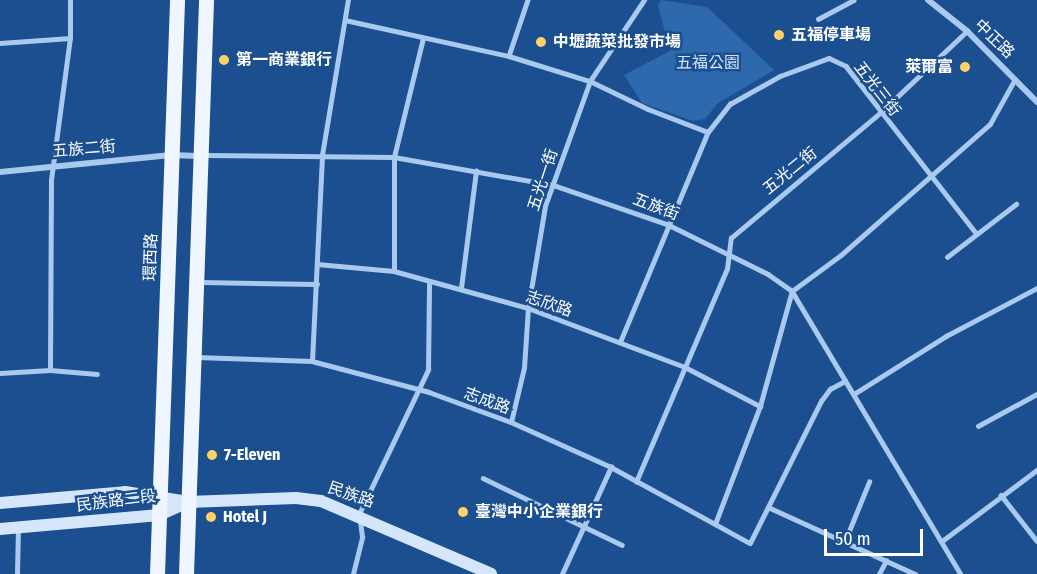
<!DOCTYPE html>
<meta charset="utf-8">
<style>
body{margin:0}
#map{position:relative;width:1037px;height:574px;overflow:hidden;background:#1b4f8f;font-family:"Fira Sans Condensed","Noto Sans TC",sans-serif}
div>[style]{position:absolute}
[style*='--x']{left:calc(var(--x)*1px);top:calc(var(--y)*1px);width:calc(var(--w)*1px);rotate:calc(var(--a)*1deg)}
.green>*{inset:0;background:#2e69ad}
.service>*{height:4.5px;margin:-2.25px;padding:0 2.25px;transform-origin:2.25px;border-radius:2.25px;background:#a9c9ee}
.minor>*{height:6px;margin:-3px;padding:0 3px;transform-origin:3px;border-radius:3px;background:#a9c9ee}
.secondary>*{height:12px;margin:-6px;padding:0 6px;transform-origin:6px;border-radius:6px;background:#d6e6fa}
.primary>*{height:15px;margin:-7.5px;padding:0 7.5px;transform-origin:7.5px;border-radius:7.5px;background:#f0f6ff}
.dots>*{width:16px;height:16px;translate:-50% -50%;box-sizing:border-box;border:3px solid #1b4f8f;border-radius:50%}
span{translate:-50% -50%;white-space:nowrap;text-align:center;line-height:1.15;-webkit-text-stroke:5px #1b4f8f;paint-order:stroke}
.poi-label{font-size:16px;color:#fff;font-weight:700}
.left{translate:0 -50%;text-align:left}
.right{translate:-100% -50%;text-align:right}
.street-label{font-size:16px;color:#fff}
.park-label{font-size:16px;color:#cfe3fa}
.scale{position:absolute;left:824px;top:529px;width:99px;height:27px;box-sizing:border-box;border:3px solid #fff;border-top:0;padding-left:8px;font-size:18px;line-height:21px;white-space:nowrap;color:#fff;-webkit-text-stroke:4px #1b4f8f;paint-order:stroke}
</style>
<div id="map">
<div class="green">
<i style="clip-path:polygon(661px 0,707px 7px,774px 70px,718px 103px,705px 119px,693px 121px,642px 103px,624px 75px,670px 51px,658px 6px)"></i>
</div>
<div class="service">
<i style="--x:528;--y:0;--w:59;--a:108.7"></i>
<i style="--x:509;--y:56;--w:85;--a:17.2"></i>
<i style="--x:590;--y:81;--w:64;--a:25.8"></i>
<i style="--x:648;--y:109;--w:64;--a:21"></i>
<i style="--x:818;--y:19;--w:40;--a:-28"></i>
<i style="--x:345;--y:20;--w:168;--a:12.4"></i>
<i style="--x:0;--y:43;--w:70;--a:-4.1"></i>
<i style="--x:204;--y:155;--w:190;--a:0.6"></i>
<i style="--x:394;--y:157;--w:161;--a:10"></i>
<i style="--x:553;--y:185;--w:120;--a:18.9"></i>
<i style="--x:667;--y:224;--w:113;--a:26.3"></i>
<i style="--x:768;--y:274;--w:29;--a:35"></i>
<i style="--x:792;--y:291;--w:330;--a:59.2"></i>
<i style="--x:947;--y:257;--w:87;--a:-37.5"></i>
<i style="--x:317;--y:264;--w:77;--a:5.2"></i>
<i style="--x:394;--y:271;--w:139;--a:15.4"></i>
<i style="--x:528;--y:308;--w:168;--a:20.6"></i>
<i style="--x:685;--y:367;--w:85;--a:27.5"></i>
<i style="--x:394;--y:271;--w:114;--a:-90"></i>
<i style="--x:394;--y:157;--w:122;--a:-76.3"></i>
<i style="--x:200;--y:282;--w:117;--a:1"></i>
<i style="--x:461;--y:288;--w:118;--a:-82.7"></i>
<i style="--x:620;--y:342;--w:228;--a:-67.3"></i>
<i style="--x:708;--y:132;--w:36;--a:-52"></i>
<i style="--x:730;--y:104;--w:57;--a:-29.2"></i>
<i style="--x:780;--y:76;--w:52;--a:-20.2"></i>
<i style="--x:829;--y:58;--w:19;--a:25"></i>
<i style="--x:846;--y:66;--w:212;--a:52.1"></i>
<i style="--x:196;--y:357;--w:116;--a:2"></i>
<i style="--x:312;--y:361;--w:121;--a:14.8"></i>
<i style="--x:429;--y:392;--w:87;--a:20.1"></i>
<i style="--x:511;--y:422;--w:110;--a:24.2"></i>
<i style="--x:611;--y:467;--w:158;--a:28.7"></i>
<i style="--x:750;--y:543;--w:159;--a:-63.4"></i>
<i style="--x:821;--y:401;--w:15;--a:-53"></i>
<i style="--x:830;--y:389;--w:17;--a:-28"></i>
<i style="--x:312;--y:361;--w:206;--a:-87.2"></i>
<i style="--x:322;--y:155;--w:157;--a:-80.5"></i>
<i style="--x:50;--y:370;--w:190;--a:-89.7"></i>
<i style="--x:51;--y:180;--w:143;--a:-82.4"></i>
<i style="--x:70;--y:38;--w:38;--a:-90"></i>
<i style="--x:0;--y:373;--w:50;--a:-3.4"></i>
<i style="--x:50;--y:370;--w:47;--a:4.9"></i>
<i style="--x:854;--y:394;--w:109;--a:-32.2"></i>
<i style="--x:946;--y:336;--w:103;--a:-27.8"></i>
<i style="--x:511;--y:422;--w:56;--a:-76.5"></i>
<i style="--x:524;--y:368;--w:60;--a:-86.2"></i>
<i style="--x:528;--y:308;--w:103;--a:-80.5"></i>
<i style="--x:545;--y:206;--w:133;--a:-70.2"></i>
<i style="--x:590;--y:81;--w:97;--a:-56.3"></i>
<i style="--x:978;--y:426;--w:67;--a:-28.5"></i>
<i style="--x:483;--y:478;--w:154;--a:25.7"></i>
<i style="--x:636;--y:482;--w:232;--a:-66.9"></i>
<i style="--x:727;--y:269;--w:31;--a:-83"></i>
<i style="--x:731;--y:238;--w:194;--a:-40"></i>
<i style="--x:880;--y:113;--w:120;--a:-43.3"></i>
<i style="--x:1001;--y:495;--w:58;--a:52"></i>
<i style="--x:768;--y:507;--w:162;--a:24.5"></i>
<i style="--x:715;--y:524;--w:126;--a:-69.1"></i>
<i style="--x:760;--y:406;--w:119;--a:-74.5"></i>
<i style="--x:792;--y:291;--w:61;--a:-36.3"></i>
<i style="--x:841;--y:255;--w:198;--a:-41.3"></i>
<i style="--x:990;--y:124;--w:51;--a:-60.9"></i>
<i style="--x:845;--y:541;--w:64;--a:-67.9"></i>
<i style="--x:942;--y:541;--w:119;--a:-36.8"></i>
<i style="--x:17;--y:574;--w:46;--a:-88.8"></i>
<i style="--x:353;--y:574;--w:38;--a:-76"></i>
<i style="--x:362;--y:537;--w:23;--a:-97"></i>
<i style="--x:359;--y:514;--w:160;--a:-64.4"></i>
<i style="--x:428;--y:370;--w:88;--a:-89.3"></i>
<i style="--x:562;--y:574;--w:118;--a:-65.4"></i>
<i style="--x:879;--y:574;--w:15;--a:-62"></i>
</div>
<div class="minor">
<i style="--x:928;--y:0;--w:50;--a:38.5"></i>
<i style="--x:967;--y:31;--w:100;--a:45.4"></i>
<i style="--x:0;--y:172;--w:172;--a:-5.7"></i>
<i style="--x:171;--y:155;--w:27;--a:2"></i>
</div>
<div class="secondary">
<i style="--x:0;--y:503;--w:125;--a:-5"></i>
<i style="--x:125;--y:492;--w:64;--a:9"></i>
<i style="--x:188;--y:502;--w:108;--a:-2.1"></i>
<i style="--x:296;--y:498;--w:25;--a:7"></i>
<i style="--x:321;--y:501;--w:185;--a:23.2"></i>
<i style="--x:0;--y:529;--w:160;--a:-5"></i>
<i style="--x:159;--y:515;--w:32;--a:-24"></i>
</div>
<div class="primary">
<i style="--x:157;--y:574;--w:574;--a:-88"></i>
<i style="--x:186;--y:574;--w:574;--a:-88"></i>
</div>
<div class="dots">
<i style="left:779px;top:35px;background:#ffd166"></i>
<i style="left:541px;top:42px;background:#ffd166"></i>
<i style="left:224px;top:60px;background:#ffd166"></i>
<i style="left:965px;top:67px;background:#ffd166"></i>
<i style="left:212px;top:455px;background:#ffd166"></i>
<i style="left:463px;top:512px;background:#ffd166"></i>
<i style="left:211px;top:517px;background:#ffd166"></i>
</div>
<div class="poi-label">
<span class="left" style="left:791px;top:35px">五福停車場</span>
<span class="left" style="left:553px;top:42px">中壢蔬菜批發市場</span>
<span class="left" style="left:236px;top:60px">第一商業銀行</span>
<span class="right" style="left:953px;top:67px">萊爾富</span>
<span class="left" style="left:224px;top:455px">7-Eleven</span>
<span class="left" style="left:475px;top:512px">臺灣中小企業銀行</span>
<span class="left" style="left:223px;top:517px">Hotel J</span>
</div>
<div class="street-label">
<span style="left:994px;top:39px;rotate:44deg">中正路</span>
<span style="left:877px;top:89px;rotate:52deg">五光三街</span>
<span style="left:84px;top:149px;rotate:-5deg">五族二街</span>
<span style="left:790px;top:171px;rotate:-39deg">五光二街</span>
<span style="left:543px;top:180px;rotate:-72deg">五光一街</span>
<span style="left:656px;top:207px;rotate:21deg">五族街</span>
<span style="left:151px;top:257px;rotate:-88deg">環西路</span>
<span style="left:549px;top:304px;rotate:19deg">志欣路</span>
<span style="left:487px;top:401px;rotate:20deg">志成路</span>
<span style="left:351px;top:495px;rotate:19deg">民族路</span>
<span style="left:116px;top:501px;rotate:-7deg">民族路二段</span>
</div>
<div class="park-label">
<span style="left:708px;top:63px">五福公園</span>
</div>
<div class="scale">50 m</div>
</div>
